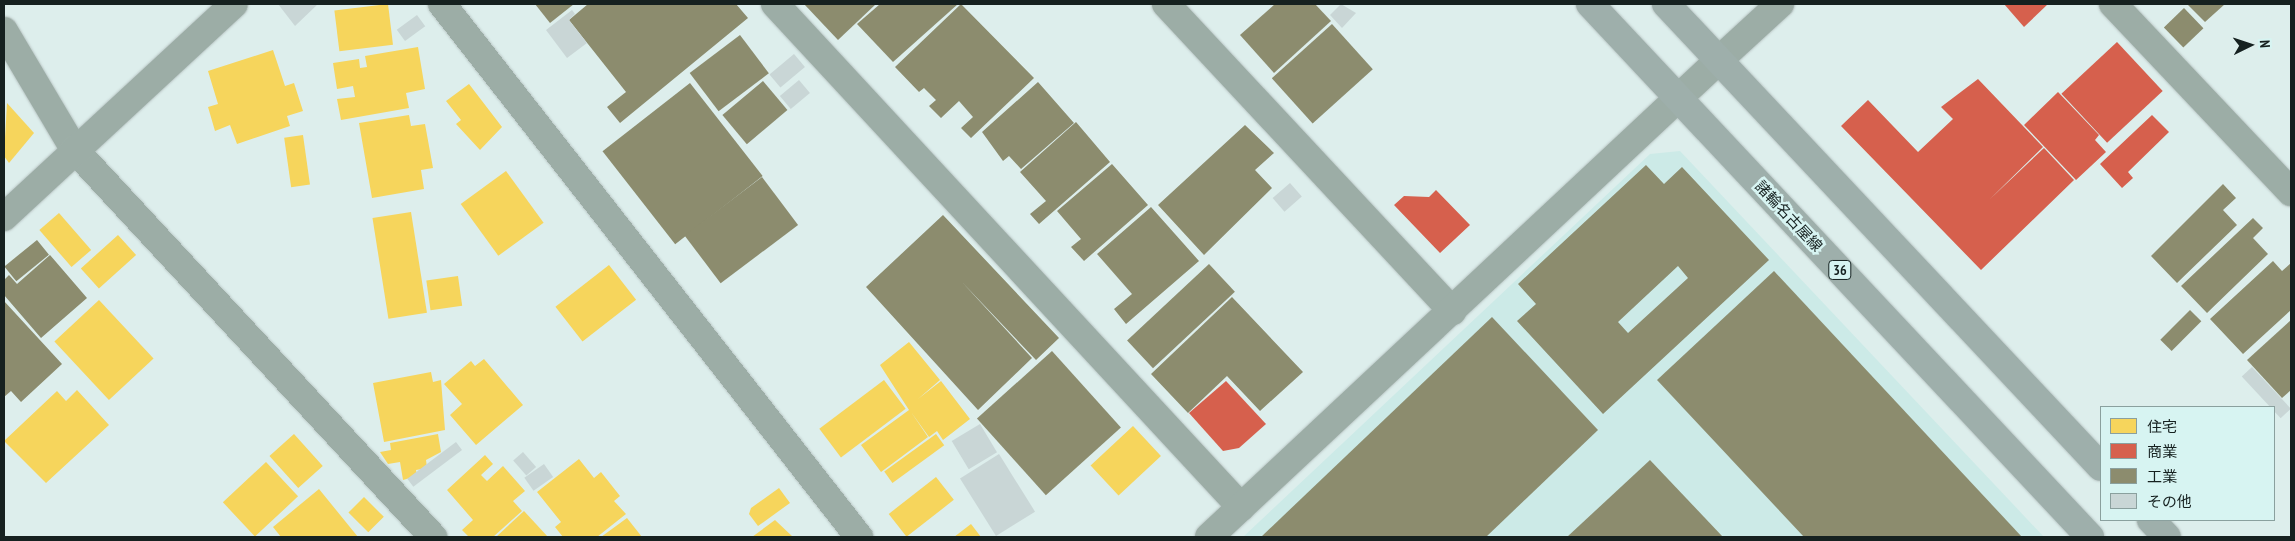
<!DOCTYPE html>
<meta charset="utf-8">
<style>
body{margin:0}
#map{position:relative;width:2295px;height:541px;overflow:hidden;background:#ddeeec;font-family:"PT Sans Narrow","Noto Sans JP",sans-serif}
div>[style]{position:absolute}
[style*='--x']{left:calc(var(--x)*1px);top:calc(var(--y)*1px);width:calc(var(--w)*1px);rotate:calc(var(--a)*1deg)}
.built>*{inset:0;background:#cceae7}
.homes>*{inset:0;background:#f6d55c;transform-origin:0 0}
.shops>*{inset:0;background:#d6604d;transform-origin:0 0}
.industry>*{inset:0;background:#8c8c6e;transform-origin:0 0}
.building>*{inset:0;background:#c9d6d6;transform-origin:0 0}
.roads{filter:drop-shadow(0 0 1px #bbc7c6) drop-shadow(0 0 1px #bbc7c6)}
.minor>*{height:28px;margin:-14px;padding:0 14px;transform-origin:14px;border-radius:14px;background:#9cada6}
.tertiary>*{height:28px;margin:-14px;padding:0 14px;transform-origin:14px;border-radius:14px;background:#9cada6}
.primary>*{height:28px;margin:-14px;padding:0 14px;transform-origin:14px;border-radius:14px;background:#9eafab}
span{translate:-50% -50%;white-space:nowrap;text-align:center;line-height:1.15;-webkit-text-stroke:5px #d7f4f2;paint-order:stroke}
.shield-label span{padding:1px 4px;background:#d7f4f2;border:1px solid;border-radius:4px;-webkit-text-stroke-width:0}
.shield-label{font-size:14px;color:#162120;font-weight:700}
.street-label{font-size:15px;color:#162120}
.frame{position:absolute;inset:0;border:5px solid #162120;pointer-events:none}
.legend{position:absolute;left:2100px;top:406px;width:175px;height:115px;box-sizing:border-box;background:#d7f4f2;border:1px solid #8aa09e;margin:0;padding:6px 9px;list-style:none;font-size:15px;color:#162120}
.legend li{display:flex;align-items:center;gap:10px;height:25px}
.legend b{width:25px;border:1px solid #8aa09e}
.north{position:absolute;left:2225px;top:20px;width:50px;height:50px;-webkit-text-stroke:4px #d7f4f2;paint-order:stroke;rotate:86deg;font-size:14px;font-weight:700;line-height:20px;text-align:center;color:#162120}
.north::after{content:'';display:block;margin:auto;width:18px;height:22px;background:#162120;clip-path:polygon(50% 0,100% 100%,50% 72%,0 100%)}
</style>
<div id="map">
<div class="built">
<i style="clip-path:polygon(1680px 151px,2044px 537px,1243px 537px,1650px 154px)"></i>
</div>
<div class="homes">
<i style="left:388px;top:4px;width:41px;height:54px;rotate:83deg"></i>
<i style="clip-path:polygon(418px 47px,425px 89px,406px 93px,409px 108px,341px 120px,337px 99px,355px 97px,353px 86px,337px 89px,333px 63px,359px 59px,360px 68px,367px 67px,365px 56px)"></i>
<i style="clip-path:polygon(273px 50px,285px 86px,294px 83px,303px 111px,287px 116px,290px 126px,237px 144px,230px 125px,215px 131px,208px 107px,218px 104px,208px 71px)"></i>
<i style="clip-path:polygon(469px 84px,502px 127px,480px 150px,456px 124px,461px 120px,446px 101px)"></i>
<i style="clip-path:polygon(7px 103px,34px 133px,9px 163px,4px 156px)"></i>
<i style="clip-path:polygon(409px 115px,411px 126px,425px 124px,433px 168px,421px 170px,424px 189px,372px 198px,359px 123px)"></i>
<i style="left:303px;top:135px;width:50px;height:19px;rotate:82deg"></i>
<i style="left:506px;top:171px;width:64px;height:56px;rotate:54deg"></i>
<i style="left:411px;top:212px;width:102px;height:39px;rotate:81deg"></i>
<i style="left:59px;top:213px;width:49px;height:26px;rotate:49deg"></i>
<i style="left:118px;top:235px;width:27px;height:50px;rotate:48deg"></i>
<i style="left:609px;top:265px;width:44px;height:68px;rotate:52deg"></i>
<i style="left:458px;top:276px;width:30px;height:32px;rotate:82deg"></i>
<i style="left:99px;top:300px;width:80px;height:61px;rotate:47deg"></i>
<i style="clip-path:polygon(909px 342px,940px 380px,918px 399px,941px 381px,970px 419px,943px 440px,937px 431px,929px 437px,911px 412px,928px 437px,881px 472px,861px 445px,909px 410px,880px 365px)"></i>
<i style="clip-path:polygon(484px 359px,523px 405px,476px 445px,450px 415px,462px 404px,444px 384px,471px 361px,475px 366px)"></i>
<i style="clip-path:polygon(431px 372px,433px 382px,441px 380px,445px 430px,384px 442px,373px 383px)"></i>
<i style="left:884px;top:380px;width:36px;height:81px;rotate:53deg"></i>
<i style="clip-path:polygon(77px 390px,109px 425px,46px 483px,4px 441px,57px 391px,66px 401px)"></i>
<i style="left:1133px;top:426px;width:41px;height:58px;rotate:47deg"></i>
<i style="left:294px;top:434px;width:43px;height:33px;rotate:48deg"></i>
<i style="clip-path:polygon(438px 434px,441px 452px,426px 460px,427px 468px,416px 470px,417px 476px,403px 480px,400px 462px,388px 464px,380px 452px,391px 450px,390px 443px)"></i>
<i style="left:936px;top:434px;width:14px;height:64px;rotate:54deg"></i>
<i style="clip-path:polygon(485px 455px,493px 464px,481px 475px,487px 481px,503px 466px,525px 491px,513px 501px,522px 511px,493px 537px,469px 537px,462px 530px,473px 520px,447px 490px)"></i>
<i style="clip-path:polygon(579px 459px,594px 478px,601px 472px,620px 496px,614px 501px,626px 514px,597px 537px,563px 537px,555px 527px,561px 522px,537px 492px)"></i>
<i style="left:266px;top:462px;width:47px;height:59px;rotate:47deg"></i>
<i style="left:936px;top:477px;width:29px;height:60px;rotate:52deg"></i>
<i style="clip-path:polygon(779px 488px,790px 503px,758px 526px,749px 514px,751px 508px)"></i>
<i style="clip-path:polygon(319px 489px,358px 537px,281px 537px,273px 527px)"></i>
<i style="left:364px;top:497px;width:28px;height:22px;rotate:45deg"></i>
<i style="clip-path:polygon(524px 511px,548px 537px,496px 537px)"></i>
<i style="clip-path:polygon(627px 518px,642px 537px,601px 537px)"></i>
<i style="clip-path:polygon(775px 520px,793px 537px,752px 537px)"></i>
<i style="clip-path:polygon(971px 524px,981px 537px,954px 537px)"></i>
</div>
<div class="shops">
<i style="clip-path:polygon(2004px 4px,2048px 4px,2024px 27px)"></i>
<i style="left:2117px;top:42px;width:67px;height:76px;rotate:47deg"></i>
<i style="clip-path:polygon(1978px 79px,2043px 147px,1989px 200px,2044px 148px,2074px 180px,1981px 270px,1841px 126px,1868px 100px,1918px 152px,1953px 119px,1941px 107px)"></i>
<i style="clip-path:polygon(2058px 92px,2099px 135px,2095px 140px,2106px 152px,2076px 180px,2024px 125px)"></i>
<i style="clip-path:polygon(2152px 115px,2169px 132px,2128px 172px,2133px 178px,2122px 188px,2100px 164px)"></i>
<i style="clip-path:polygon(1436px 190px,1470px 225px,1440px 253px,1394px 205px,1404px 196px,1429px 197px)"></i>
<i style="clip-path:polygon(1226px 381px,1266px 424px,1239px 448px,1223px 451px,1189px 413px)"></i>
</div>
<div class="industry">
<i style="clip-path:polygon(535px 4px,574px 4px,550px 23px)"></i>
<i style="clip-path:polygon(588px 4px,736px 4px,748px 18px,620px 123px,607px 107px,626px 92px,569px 20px)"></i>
<i style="clip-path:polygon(804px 4px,876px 4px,838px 40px)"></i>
<i style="clip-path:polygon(880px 4px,958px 4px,893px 62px,857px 24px)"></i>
<i style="clip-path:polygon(961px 4px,1034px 78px,971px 138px,961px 128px,973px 117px,959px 101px,941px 118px,929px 106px,936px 100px,924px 88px,919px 92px,895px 67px)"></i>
<i style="clip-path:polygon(1275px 4px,1315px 4px,1331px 21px,1274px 73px,1240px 35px)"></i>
<i style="clip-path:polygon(2187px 4px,2225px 4px,2205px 22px)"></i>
<i style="left:2184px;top:8px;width:28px;height:28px;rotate:46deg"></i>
<i style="left:1332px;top:24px;width:61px;height:81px;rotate:48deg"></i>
<i style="left:740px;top:35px;width:48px;height:63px;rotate:53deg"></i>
<i style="left:763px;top:81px;width:38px;height:53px;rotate:50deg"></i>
<i style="clip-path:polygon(1038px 82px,1074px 123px,1021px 169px,1009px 156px,1003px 161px,982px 132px)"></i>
<i style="left:690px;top:83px;width:118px;height:111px;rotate:52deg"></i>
<i style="clip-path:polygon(1076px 122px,1110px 162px,1039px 224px,1030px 214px,1046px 201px,1020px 172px)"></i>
<i style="clip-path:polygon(1245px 125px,1274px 153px,1255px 170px,1272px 188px,1204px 255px,1158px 205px)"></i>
<i style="clip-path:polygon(1112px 164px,1148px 205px,1084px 261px,1071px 247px,1081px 239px,1057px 211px)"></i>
<i style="clip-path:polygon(evenodd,1646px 165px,1664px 184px,1682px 167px,1769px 260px,1603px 414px,1517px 321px,1536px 304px,1518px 284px,1646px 165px,1678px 266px,1688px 278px,1628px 333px,1618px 322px,1678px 266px)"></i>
<i style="left:762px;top:177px;width:60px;height:97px;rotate:53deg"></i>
<i style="clip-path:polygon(2223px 184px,2236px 198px,2223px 210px,2237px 225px,2177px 283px,2151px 256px)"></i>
<i style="clip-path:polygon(1151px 207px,1199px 261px,1126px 324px,1114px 309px,1132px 294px,1097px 254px)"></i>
<i style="clip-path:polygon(943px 215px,1059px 338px,1036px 360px,961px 281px,1032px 358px,978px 410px,866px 287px)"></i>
<i style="clip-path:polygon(2253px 218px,2263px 228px,2253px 238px,2268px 254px,2207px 313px,2181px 286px)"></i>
<i style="left:37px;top:240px;width:19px;height:42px;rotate:51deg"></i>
<i style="clip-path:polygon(50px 255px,87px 298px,41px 338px,4px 295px,4px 280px,9px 275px,17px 284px)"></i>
<i style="clip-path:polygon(2273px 261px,2282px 271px,2291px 263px,2291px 310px,2243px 354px,2210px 319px)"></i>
<i style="left:1209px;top:264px;width:38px;height:112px;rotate:47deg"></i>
<i style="clip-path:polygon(1774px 271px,2022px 537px,1804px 537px,1657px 380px)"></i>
<i style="clip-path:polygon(1232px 297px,1303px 372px,1260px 411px,1227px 376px,1188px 413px,1151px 374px)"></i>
<i style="clip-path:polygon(4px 301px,62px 364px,21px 402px,11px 391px,4px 397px)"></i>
<i style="left:2190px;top:310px;width:16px;height:42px;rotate:45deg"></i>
<i style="clip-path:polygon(1492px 317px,1598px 430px,1486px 537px,1261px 537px)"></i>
<i style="clip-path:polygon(2291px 320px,2291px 390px,2282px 398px,2247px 360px)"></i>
<i style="left:1052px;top:351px;width:103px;height:101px;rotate:48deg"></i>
<i style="clip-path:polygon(1650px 460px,1723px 537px,1567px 537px)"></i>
</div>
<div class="building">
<i style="clip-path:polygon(278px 4px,318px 4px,295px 26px)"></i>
<i style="clip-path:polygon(1341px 4px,1356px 13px,1342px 28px,1330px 15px)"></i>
<i style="clip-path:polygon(572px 10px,575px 14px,569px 20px,587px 43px,567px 58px,546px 30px)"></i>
<i style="left:417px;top:15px;width:14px;height:25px;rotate:54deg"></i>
<i style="left:794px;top:54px;width:17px;height:32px;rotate:50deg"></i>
<i style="left:799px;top:80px;width:17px;height:25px;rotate:50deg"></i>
<i style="left:1290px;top:183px;width:18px;height:23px;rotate:49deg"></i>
<i style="left:2252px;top:367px;width:57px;height:14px;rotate:47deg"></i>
<i style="left:980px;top:424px;width:33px;height:33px;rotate:59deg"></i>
<i style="left:456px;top:442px;width:10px;height:61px;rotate:53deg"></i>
<i style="left:523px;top:452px;width:20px;height:13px;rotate:49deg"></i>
<i style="left:999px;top:454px;width:68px;height:46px;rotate:58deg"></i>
<i style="left:544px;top:464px;width:16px;height:24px;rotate:55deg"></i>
</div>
<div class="roads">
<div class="minor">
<i style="--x:775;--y:4;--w:686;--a:47.19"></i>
<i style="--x:1166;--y:4;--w:420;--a:47"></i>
<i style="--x:2113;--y:4;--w:259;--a:46.6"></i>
<i style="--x:4;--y:31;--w:137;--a:59.3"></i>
<i style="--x:74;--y:149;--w:529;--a:47.22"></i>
<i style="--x:1719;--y:60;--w:83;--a:-42.6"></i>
</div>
<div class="tertiary">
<i style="--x:442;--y:4;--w:677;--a:51.96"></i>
<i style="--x:4;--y:217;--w:313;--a:-42.8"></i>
<i style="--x:1209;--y:537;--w:698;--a:-43.09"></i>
</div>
<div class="primary">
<i style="--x:1590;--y:4;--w:731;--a:46.83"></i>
<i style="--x:1666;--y:4;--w:635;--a:46.79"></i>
<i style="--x:2151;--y:520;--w:23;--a:47"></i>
</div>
</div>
<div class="shield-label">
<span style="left:1840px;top:270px">36</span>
</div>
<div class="street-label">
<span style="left:1789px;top:216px;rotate:47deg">諸輪名古屋線</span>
</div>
<div class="frame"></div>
<ul class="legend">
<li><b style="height:14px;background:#f6d55c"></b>住宅</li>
<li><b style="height:14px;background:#d6604d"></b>商業</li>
<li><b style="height:14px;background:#8c8c6e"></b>工業</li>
<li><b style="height:14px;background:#c9d6d6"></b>その他</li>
</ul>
<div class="north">N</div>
</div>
